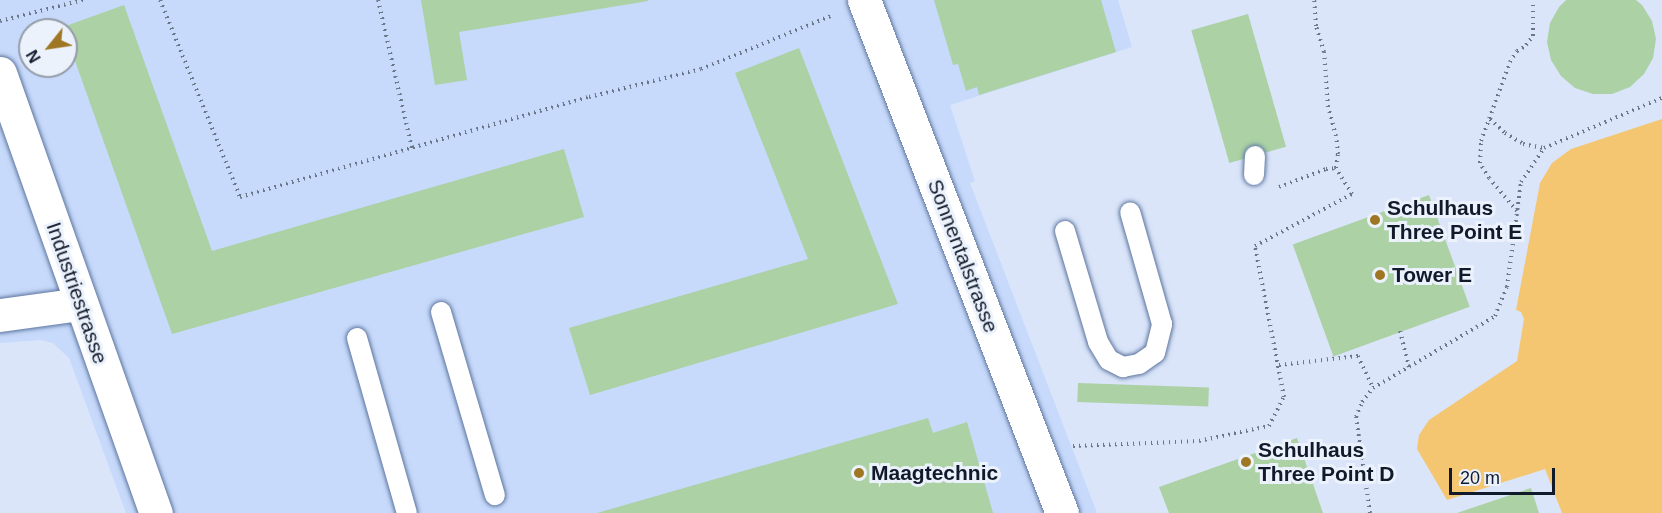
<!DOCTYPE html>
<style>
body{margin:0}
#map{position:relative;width:1662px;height:513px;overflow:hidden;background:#dae5f9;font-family:Arial,sans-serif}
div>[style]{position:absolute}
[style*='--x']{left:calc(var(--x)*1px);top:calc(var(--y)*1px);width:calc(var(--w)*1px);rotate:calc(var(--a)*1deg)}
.built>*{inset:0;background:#c7dafb}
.green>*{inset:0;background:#f4c671}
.building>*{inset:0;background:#abd1a5;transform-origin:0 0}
.path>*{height:4px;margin-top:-2px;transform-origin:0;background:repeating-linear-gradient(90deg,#6c7689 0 1.5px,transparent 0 6px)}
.roads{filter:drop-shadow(0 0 2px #5d75a0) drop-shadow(0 0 2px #5d75a0)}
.lane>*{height:20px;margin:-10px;padding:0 10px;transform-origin:10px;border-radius:10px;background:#fff}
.street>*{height:33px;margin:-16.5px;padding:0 16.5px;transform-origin:16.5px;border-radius:16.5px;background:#fff}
.dots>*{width:16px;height:16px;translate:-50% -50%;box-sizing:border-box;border:3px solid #ecf2fc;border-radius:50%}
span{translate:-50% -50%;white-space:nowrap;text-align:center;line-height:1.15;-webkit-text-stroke:6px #ecf2fc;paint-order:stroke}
.poi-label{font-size:21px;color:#111a2b;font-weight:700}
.left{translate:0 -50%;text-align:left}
.street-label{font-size:21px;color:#111a2b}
.north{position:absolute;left:18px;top:18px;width:60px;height:60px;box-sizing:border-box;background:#ecf2fc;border:2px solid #949ca8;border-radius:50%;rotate:240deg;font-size:16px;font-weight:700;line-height:24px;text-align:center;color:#111a2b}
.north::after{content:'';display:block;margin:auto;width:21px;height:27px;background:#9f7724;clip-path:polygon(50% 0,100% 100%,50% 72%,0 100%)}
.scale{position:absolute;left:1449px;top:468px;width:106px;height:27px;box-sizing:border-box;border:3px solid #111a2b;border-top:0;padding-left:8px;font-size:18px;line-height:21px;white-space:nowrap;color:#111a2b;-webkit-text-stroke:4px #ecf2fc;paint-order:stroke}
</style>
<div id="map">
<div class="built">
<i style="clip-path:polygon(evenodd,0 0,1118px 0,1132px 47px,950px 105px,975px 181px,970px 183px,1097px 513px,126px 513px,69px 358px,53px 343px,41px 340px,0 343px,0 0,30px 30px,66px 30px,66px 66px,30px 66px,30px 30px)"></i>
</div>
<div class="green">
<i style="clip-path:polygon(1662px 119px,1662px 513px,1562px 513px,1545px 469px,1447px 500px,1417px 449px,1419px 435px,1429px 420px,1517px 361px,1524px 319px,1521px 312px,1516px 310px,1540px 183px,1552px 163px,1571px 149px)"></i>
</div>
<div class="building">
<i style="clip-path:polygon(421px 0,648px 0,648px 1px,459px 32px,467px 80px,435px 85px)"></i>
<i style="clip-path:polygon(934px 0,1101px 0,1116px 52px,979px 95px,977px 87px,966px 91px,958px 64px,953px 65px)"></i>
<i style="clip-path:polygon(1566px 0,1636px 0,1642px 5px,1652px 21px,1656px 39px,1653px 58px,1644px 74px,1630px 87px,1612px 94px,1593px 94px,1575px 88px,1561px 76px,1551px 60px,1547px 42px,1550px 23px,1559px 7px)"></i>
<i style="clip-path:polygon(124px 5px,212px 251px,564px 149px,584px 217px,172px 334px,63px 27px)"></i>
<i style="left:1248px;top:14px;width:138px;height:59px;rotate:74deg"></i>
<i style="clip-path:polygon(799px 48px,898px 304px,590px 395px,569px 328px,808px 259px,735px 73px)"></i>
<i style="left:1429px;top:195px;width:119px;height:145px;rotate:70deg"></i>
<i style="left:1078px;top:383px;width:131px;height:19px;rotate:2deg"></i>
<i style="clip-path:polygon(928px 418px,933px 433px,967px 422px,993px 513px,597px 513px)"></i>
<i style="clip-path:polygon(1297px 438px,1323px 513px,1169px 513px,1159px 487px)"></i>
<i style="clip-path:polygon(1531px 488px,1539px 513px,1457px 513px)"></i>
</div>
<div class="path">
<i style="--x:160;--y:0;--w:213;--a:67.9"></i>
<i style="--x:240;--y:197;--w:363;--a:-16"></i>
<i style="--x:589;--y:97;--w:115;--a:-14"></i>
<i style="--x:701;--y:69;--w:143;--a:-22.2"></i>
<i style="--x:378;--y:0;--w:152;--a:77.1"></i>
<i style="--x:0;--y:21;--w:86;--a:-14.2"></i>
<i style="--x:1526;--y:45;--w:11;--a:-52"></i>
<i style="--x:1533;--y:36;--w:36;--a:-90"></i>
<i style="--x:1490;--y:119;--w:21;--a:43"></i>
<i style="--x:1505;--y:133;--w:21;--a:31"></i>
<i style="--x:1523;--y:144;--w:21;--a:11"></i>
<i style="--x:1279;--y:187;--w:50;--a:-21"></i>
<i style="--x:1326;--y:169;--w:10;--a:-6"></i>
<i style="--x:1517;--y:211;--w:43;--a:-130.3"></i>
<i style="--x:1489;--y:178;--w:17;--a:-121"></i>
<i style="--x:1480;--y:163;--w:22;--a:-87"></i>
<i style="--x:1481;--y:141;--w:84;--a:-69.8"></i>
<i style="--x:1510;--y:62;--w:13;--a:-58"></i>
<i style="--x:1517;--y:51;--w:8;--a:-30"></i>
<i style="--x:1400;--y:331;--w:37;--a:76"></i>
<i style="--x:1279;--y:365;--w:80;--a:-6.5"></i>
<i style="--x:1358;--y:356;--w:35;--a:65"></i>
<i style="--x:1073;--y:446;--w:126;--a:-2.3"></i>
<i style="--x:1199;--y:441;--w:72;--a:-12.1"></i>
<i style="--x:1269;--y:426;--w:33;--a:-63"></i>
<i style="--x:1284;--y:397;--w:154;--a:-100.9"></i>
<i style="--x:1255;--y:246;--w:110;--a:-28.2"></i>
<i style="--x:1352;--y:194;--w:31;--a:-122"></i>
<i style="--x:1336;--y:168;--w:14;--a:-82"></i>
<i style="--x:1338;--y:154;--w:18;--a:-96"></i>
<i style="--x:1336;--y:136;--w:30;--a:-105"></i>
<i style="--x:1328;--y:107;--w:55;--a:-94.2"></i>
<i style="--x:1324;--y:52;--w:27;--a:-107"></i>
<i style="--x:1316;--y:26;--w:26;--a:-94"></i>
<i style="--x:1370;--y:513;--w:97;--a:-98.3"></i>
<i style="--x:1356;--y:417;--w:16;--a:-68"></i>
<i style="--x:1362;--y:402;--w:18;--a:-52"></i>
<i style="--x:1373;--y:388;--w:142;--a:-30.5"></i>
<i style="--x:1495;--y:316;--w:31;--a:-68"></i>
<i style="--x:1507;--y:287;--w:106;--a:-82.4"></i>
<i style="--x:1521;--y:182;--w:41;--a:-55.9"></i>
<i style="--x:1544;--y:148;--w:128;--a:-23"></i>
</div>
<div class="roads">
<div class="lane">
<i style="--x:1254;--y:175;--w:19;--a:-87"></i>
<i style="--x:1065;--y:231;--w:116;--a:73.4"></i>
<i style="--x:1098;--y:342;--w:21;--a:59"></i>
<i style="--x:1109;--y:360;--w:16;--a:27"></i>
<i style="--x:1123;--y:367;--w:16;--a:-11"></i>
<i style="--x:1139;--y:364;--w:19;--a:-35"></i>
<i style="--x:1155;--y:353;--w:30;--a:-76"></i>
<i style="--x:1162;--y:324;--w:116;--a:-105.9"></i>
<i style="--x:441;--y:312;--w:191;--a:73.6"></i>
<i style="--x:357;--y:338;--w:182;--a:74.1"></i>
</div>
<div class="street">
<i style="--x:864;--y:0;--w:550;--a:68.9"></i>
<i style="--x:0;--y:73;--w:467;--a:70.5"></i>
<i style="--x:0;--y:315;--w:81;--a:-7.8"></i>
</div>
</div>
<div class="dots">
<i style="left:1375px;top:220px;background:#9f7724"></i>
<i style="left:1380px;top:275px;background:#9f7724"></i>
<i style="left:1246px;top:462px;background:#9f7724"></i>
<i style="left:859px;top:473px;background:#9f7724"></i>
</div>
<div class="poi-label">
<span class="left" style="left:1387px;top:220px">Schulhaus<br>Three Point E</span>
<span class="left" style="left:1392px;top:275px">Tower E</span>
<span class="left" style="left:1258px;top:462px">Schulhaus<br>Three Point D</span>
<span class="left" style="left:871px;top:473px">Maagtechnic</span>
</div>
<div class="street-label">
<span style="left:963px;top:256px;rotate:69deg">Sonnentalstrasse</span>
<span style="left:77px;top:293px;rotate:71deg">Industriestrasse</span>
</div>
<div class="north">N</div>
<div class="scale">20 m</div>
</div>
